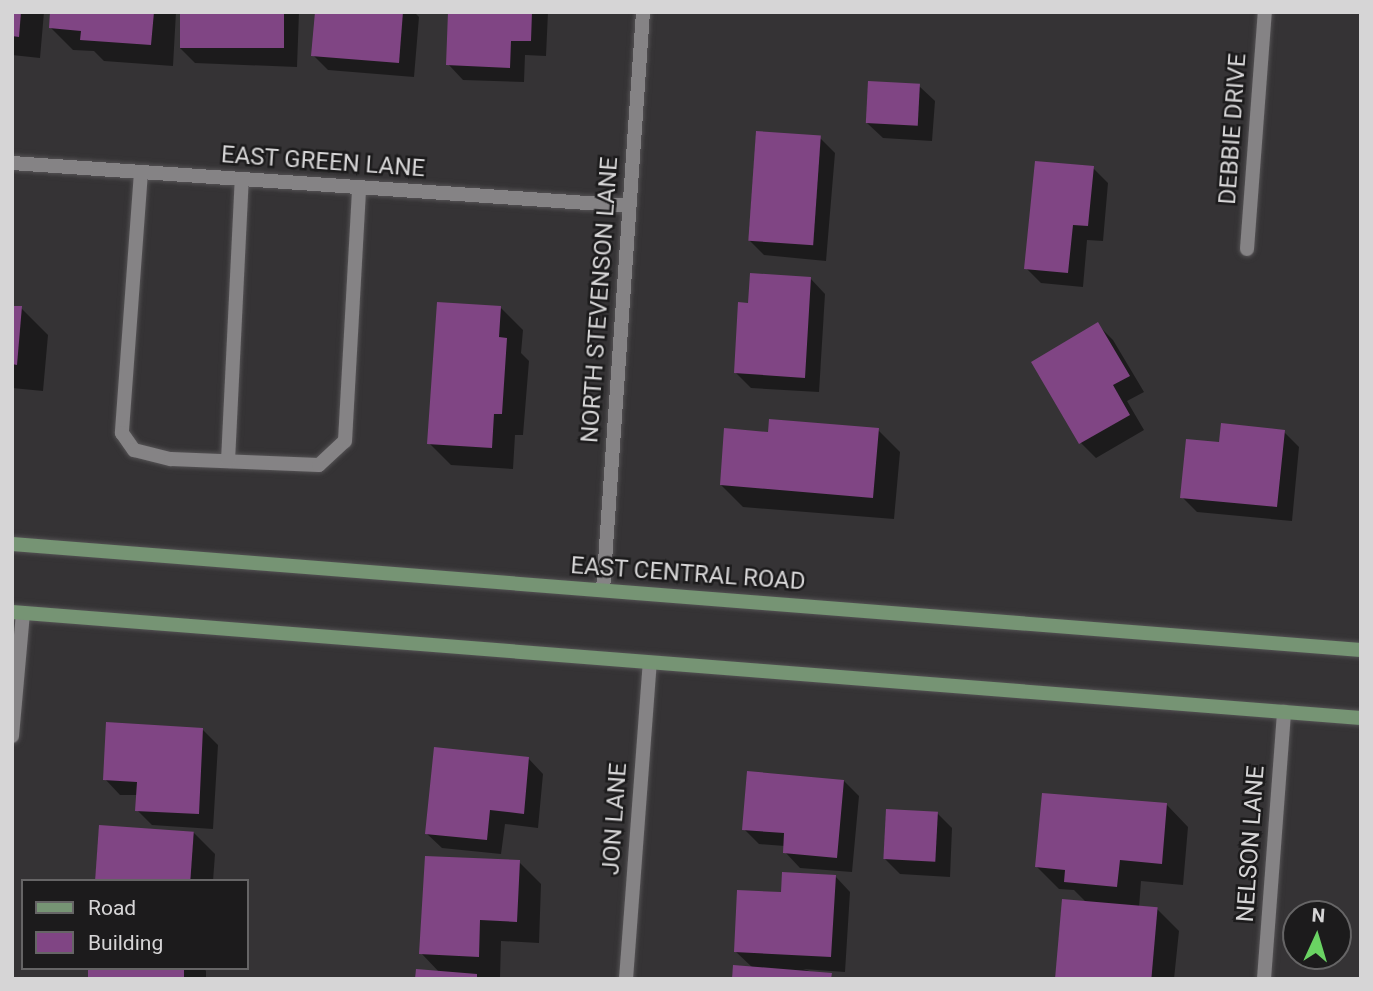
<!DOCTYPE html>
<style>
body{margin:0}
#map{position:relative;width:1373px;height:991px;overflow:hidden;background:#353335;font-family:Roboto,sans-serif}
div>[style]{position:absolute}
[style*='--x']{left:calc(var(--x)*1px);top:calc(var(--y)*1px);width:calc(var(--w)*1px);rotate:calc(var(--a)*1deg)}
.shadow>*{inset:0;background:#0007}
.building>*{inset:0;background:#804584;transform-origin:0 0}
.roads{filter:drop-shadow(0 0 2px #545254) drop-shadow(0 0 2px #545254)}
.service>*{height:14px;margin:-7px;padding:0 7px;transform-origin:7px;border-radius:7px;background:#858385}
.minor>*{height:14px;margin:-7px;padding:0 7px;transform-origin:7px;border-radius:7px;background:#858385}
.secondary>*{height:14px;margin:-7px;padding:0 7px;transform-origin:7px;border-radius:7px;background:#769474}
span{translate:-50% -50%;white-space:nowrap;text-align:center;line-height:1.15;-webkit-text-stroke:5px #1c1b1c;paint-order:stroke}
.street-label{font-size:24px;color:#d6d5d6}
.frame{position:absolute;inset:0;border:14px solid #d6d5d6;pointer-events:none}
.legend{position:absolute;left:21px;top:879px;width:228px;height:91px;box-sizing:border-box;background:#1c1b1c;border:2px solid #666566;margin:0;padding:9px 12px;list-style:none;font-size:21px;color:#d6d5d6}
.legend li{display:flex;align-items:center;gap:14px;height:35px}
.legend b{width:35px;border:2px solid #666566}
.north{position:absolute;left:1282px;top:900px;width:70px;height:70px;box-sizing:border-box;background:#1c1b1c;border:2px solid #666566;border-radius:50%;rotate:4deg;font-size:19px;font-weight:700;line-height:28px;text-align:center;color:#d6d5d6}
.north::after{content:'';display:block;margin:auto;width:24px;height:32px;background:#6ad363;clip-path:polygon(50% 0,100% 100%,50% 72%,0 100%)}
</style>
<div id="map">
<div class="shadow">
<i style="clip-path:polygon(12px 12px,44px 12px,40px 58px,12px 55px)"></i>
<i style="clip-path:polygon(52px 12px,176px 12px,173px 66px,104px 61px,94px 51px,73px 50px,51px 28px)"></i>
<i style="clip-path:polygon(181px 12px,299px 12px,297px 67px,195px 63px,180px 48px)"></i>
<i style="clip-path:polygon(317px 12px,414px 12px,419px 17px,414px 77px,328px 70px,313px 55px)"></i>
<i style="clip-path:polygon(450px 12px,548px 12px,546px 56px,525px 55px,524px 82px,463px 80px,448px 64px)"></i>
<i style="clip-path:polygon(919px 86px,935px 101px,932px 141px,883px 138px,867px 123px)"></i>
<i style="clip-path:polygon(820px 138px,835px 153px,826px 261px,764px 255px,749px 240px)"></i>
<i style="clip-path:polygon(1093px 168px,1108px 183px,1103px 241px,1087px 240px,1083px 287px,1041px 283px,1026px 268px)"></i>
<i style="clip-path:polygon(810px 278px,825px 294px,819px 392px,751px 388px,736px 373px,750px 305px)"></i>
<i style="clip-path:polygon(12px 307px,21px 308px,48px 335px,43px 391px,12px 388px)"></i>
<i style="clip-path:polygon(501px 308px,523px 330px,521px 353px,529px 361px,523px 435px,515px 435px,513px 469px,451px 465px,429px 443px)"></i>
<i style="clip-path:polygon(1098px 325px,1113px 340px,1144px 392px,1127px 401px,1144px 430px,1096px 458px,1081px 443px,1033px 362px)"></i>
<i style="clip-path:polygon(878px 430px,900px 452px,894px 519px,743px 507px,721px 485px,770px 433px)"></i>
<i style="clip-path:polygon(1284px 432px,1299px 447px,1292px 521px,1197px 512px,1182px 497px,1221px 444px)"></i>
<i style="clip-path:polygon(203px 730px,218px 745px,213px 829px,152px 825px,137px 810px,138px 795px,120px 795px,105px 779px)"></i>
<i style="clip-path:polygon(528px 758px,543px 774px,538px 828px,505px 824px,501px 854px,442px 848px,426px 833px)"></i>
<i style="clip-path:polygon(844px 781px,859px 796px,852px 872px,800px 868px,785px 852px,785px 846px,759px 844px,744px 829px)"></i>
<i style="clip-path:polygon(1167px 805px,1188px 827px,1183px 885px,1141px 881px,1139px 908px,1157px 909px,1179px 931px,1174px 979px,1057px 979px,1087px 903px,1074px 890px,1059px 889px,1037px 867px)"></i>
<i style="clip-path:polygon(937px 813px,952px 828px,950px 877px,900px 874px,885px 859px)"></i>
<i style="clip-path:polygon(193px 832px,215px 854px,213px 881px,98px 881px)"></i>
<i style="clip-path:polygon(519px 862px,541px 884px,539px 943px,501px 941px,500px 978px,417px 979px,440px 973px,421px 953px)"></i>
<i style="clip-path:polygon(835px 876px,850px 892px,845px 972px,803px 969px,835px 979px,734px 979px,753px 968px,735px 951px,783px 894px)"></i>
<i style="clip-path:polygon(90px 968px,204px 968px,206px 971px,206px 979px,89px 979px)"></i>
</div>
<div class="building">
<i style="clip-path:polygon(12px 12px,21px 12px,19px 37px,12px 36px)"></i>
<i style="clip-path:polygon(50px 12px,154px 12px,151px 45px,80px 40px,81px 31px,49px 28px)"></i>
<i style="left:180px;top:12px;width:104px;height:36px"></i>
<i style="clip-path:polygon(315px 12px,403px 12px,399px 63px,311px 56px)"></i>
<i style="clip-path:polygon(448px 12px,532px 12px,531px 41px,511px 41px,510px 68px,446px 65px)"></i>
<i style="left:868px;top:81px;width:52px;height:42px;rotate:3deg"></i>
<i style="left:756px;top:131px;width:65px;height:110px;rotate:4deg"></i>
<i style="clip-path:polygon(1035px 161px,1094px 166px,1088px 226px,1073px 225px,1068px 273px,1024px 269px)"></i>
<i style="clip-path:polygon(750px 273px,811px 277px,805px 378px,734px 373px,738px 302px,748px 303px)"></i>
<i style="clip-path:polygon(437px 302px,501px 306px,499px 337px,507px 338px,502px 414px,494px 414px,492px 448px,427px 444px)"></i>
<i style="clip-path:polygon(12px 306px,22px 306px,17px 365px,12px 364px)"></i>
<i style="clip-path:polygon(1098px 322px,1130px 376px,1113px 385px,1130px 415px,1079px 444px,1031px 362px)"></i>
<i style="clip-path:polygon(769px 419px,879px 428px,873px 498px,720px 485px,724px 428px,768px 432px)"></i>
<i style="clip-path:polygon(1221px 423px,1285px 430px,1277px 507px,1180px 498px,1186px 439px,1219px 442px)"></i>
<i style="clip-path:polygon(106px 722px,203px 728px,199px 814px,135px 811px,137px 782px,103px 780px)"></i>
<i style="clip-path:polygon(434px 747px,529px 757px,524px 814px,490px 810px,487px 840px,425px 834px)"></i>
<i style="clip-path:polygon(747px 771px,844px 780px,837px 858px,783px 853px,784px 833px,742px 830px)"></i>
<i style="clip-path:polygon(1042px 793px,1167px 803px,1162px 864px,1120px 860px,1117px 887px,1064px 882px,1065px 870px,1035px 867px)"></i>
<i style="left:886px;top:809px;width:52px;height:50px;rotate:3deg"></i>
<i style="left:99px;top:825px;width:95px;height:56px;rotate:4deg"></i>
<i style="clip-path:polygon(425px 856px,520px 860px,517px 922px,480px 920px,479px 957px,419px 954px)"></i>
<i style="clip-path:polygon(782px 872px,836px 875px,831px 957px,734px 952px,737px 890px,781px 892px)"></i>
<i style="left:1062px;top:899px;width:96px;height:80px;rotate:5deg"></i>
<i style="clip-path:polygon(733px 965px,832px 973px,831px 979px,732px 979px)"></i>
<i style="left:88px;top:968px;width:96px;height:11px"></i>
<i style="clip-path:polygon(416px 969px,477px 974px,477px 979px,415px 979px)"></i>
</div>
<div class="roads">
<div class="service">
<i style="--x:141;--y:172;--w:262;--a:94.2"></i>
<i style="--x:122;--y:433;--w:21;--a:55"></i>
<i style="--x:134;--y:450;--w:38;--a:14"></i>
<i style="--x:171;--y:459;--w:148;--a:2.3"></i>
<i style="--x:319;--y:465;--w:35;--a:-43"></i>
<i style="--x:345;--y:441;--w:254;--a:-86.8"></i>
<i style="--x:228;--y:461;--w:282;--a:-87.2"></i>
</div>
<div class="minor">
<i style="--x:12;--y:163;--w:619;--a:3.98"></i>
<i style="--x:1247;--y:249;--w:238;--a:-85.7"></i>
<i style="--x:603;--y:590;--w:579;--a:-86.04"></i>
<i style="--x:12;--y:736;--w:123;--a:-84.9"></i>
<i style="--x:626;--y:979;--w:317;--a:-85.7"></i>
<i style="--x:1264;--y:979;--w:268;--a:-85.7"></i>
</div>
<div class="secondary">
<i style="--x:12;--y:544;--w:1353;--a:4.49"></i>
<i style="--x:12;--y:612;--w:1353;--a:4.49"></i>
</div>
</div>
<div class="street-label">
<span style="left:1233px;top:129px;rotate:-86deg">DEBBIE DRIVE</span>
<span style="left:323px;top:162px;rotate:4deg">EAST GREEN LANE</span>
<span style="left:600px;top:300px;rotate:-86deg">NORTH STEVENSON LANE</span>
<span style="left:688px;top:574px;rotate:4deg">EAST CENTRAL ROAD</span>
<span style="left:615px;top:819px;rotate:-86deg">JON LANE</span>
<span style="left:1251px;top:844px;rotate:-86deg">NELSON LANE</span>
</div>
<div class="frame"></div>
<ul class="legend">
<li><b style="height:9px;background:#769474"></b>Road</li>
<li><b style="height:19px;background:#804584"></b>Building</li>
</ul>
<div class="north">N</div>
</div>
